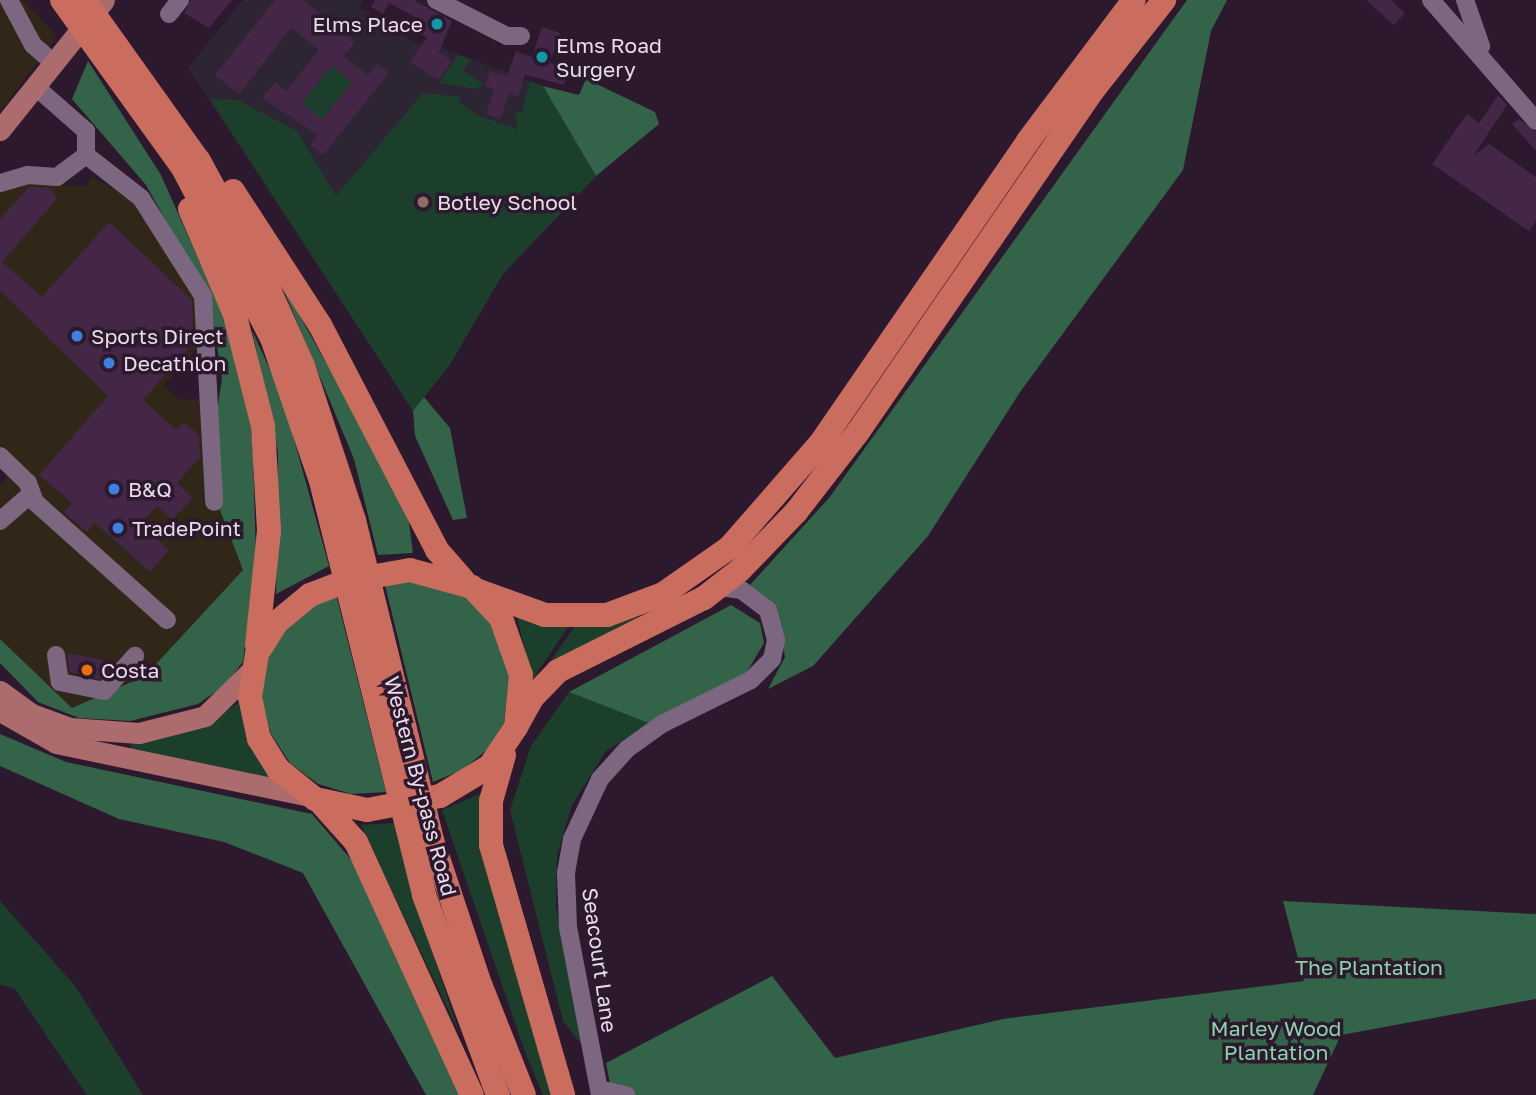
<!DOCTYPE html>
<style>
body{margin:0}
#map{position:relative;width:1536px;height:1095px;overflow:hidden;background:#2c192e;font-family:"Golos Text",sans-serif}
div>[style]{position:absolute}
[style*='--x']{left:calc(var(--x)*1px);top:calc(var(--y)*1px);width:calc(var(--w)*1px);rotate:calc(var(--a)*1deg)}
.commercial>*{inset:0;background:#312718}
.education>*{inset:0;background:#2d2534}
.green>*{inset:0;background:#1c3f2c;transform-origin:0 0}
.forest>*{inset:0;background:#336348}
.building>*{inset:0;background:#442647}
.minor>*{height:18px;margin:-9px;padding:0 9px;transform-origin:9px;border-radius:9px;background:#7d6780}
.major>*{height:21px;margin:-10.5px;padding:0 10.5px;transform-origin:10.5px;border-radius:10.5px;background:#ac6b6c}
.highway>*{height:24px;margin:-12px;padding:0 12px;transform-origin:12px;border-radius:12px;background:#cb6d5e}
.dots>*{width:19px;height:19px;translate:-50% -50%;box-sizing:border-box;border:4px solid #2c192e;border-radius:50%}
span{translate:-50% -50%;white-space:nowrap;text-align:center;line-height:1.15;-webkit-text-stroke:7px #2c192e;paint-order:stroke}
.poi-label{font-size:21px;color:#e9dcea}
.right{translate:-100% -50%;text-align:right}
.left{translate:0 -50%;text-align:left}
.street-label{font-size:21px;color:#e9dcea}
.park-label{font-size:21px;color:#89d5a9}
</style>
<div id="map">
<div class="commercial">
<i style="clip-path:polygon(0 0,23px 0,57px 37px,0 111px)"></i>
<i style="clip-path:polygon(93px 177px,130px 198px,199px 298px,199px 346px,164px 385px,179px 399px,218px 400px,213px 437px,218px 505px,243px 570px,145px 676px,72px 708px,0 639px,0 486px,8px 475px,0 467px,0 192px,18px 184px,86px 186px)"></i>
</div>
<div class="education">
<i style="clip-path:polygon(243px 0,363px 0,359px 7px,418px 44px,427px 42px,543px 86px,654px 116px,503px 274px,449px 366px,413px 411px,188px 68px)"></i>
</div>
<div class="green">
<i style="clip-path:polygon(458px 55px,470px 60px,463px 71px,483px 84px,478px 89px,439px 83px)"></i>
<i style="left:332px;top:66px;width:26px;height:48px;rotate:39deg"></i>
<i style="clip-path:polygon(530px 81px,543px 86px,596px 176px,503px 274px,449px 366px,413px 411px,210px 99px,237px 100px,297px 131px,336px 196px,423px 93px,460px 97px,459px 102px,477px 115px,517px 129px,515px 113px,522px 112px)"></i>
<i style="clip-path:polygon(517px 617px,569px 626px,536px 674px,542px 679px,533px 682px)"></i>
<i style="clip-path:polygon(636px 617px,641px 626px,544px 670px,575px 626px)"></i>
<i style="clip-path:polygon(569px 692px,651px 724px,606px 751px,572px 805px,557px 855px,556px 907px,581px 1044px,563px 1021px,510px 810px,531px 746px)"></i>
<i style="clip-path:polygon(242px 700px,270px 778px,131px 749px,131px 743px,200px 729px)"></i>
<i style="clip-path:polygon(482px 793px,556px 1095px,543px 1095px,525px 1052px,442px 810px)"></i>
<i style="clip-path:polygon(394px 823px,413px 895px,460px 1035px,361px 825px)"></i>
<i style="clip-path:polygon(0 901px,76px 987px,143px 1095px,87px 1095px,14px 988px,0 985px)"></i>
</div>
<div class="forest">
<i style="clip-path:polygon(1187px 0,1227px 0,1211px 31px,1183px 170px,1020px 392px,928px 536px,813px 666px,768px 689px,785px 657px,777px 614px,750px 585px,829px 498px)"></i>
<i style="clip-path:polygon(88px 61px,161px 175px,220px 308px,250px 413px,253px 456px,256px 556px,243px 662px,224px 686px,198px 704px,130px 721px,79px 718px,38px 702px,0 663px,0 639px,72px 708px,145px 676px,243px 570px,218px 505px,213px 437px,222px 379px,210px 300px,146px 185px,72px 99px)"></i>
<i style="clip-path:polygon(586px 79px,655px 112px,659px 124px,596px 176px,543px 86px,579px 95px)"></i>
<i style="clip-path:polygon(279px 279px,407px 507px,413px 553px,378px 555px,354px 459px)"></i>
<i style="clip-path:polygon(252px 330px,282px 396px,329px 566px,276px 594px,278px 452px)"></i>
<i style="clip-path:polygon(424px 397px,450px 428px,467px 518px,453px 520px,415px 436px,413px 411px)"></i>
<i style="clip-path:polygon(417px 580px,451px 588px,480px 607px,500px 631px,511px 661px,504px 723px,487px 750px,462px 770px,433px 782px,385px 585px)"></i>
<i style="clip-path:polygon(336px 595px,386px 792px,351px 794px,318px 784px,290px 763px,271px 734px,262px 701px,265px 666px,280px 635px,304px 610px)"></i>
<i style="clip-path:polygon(731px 605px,760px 623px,764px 643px,744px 677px,651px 724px,569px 692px)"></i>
<i style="clip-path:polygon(0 734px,66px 762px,312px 814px,360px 870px,462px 1095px,426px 1095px,303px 873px,224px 842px,119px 819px,0 766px)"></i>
<i style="clip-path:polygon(1283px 901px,1536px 914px,1536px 999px,1341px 1035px,1313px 1095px,612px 1095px,606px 1063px,772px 976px,835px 1058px,1003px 1019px,1304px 981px)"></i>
</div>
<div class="building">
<i style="clip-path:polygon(191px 0,232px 0,209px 28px,184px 13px)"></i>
<i style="clip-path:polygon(evenodd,275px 0,303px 0,355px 42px,344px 56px,368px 75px,377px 63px,389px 73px,323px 155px,310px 145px,318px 135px,262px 98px,275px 82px,286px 91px,319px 50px,291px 28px,239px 94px,215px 75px,275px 0,332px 66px,352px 82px,322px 119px,302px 103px,332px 66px)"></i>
<i style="clip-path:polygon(375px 0,414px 0,452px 21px,439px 52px,452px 61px,438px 80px,410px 62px,427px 38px,420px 34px,426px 23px,389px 3px,383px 14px,371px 7px)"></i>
<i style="clip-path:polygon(1366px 0,1391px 0,1405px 13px,1394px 25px)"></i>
<i style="clip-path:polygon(542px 27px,560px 33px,550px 63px,570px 70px,564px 85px,525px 75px,518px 97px,509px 94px,500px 119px,486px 114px,494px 89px,485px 86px,490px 71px,507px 76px,516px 51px,532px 57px)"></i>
<i style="clip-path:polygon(1498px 95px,1507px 105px,1473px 156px,1489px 144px,1536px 177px,1536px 221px,1529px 231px,1432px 164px,1467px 114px,1479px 123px)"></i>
<i style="clip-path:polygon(1519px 119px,1536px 132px,1536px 151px,1512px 124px)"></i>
<i style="clip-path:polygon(29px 187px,50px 188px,57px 199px,2px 262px,42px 297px,109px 222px,192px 300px,193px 343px,143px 400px,176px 430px,184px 422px,199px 435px,200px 457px,177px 483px,193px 498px,172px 520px,157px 506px,141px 524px,169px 550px,150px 572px,95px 523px,87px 532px,64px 512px,72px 503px,39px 475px,108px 396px,0 291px,0 219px)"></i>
<i style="clip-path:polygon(67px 653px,103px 660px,110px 667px,100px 679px,70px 672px)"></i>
</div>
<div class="minor">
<i style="--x:9;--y:0;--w:51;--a:61.9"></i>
<i style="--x:33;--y:45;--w:28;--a:41"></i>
<i style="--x:436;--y:0;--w:80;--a:26.9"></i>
<i style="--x:507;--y:36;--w:14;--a:0"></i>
<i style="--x:1431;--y:0;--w:160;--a:49"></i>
<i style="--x:1465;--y:0;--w:49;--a:70.8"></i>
<i style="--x:169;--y:14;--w:18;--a:-52"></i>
<i style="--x:86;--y:155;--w:70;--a:38"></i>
<i style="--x:141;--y:198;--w:116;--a:57.7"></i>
<i style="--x:203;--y:296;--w:206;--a:86.9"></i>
<i style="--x:0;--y:183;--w:29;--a:-16"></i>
<i style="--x:28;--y:175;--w:29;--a:4"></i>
<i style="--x:57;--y:177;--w:36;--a:-37"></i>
<i style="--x:86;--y:155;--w:24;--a:-90"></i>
<i style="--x:86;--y:131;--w:67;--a:-138.7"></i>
<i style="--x:0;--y:456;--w:39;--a:44"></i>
<i style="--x:28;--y:483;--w:20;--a:70"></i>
<i style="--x:35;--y:502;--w:177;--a:41.8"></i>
<i style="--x:0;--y:521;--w:41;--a:-41.1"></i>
<i style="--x:56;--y:655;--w:27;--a:82"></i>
<i style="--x:60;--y:682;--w:45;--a:11.6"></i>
<i style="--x:104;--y:691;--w:47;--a:-48.5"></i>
<i style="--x:599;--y:1089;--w:28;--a:13"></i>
<i style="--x:600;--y:1095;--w:171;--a:-100.8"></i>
<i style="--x:568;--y:927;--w:54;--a:-92.1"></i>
<i style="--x:566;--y:873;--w:35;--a:-80"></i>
<i style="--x:572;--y:839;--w:66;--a:-65"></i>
<i style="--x:600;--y:779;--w:40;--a:-48"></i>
<i style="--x:627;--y:749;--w:43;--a:-35.5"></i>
<i style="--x:662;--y:724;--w:99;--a:-26.3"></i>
<i style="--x:751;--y:680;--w:30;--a:-45"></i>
<i style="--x:772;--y:659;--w:19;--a:-78"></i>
<i style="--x:776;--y:640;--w:31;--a:-105"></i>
<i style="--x:768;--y:610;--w:34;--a:-143"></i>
<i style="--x:741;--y:590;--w:22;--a:-172"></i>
</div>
<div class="major">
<i style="--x:0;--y:130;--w:166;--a:-51.3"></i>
<i style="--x:0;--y:691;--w:39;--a:36"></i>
<i style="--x:32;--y:714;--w:40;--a:20.2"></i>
<i style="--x:70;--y:728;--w:69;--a:4.1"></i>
<i style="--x:139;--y:733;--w:68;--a:-14.4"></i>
<i style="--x:205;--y:716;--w:67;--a:-44.4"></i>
<i style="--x:0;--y:711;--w:64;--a:29.7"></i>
<i style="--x:56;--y:743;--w:259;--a:11.8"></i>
</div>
<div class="highway">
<i style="--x:62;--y:0;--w:207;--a:54.2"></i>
<i style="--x:183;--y:168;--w:192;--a:62.4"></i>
<i style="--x:272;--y:338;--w:151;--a:71.1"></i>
<i style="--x:321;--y:481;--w:427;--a:76"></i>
<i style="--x:424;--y:895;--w:213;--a:69.7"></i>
<i style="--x:84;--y:0;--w:198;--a:54.5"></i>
<i style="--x:199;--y:161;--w:149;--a:61.5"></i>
<i style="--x:270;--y:292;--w:81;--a:66"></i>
<i style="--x:303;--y:366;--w:162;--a:71.7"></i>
<i style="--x:354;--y:520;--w:329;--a:76.3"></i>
<i style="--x:432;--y:840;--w:152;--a:71.6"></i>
<i style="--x:480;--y:984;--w:119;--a:68.4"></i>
<i style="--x:233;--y:191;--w:160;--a:57"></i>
<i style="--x:320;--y:325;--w:254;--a:62.5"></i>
<i style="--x:437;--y:550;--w:40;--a:49"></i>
<i style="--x:190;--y:209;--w:112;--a:66.9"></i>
<i style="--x:234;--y:312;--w:118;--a:75.7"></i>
<i style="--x:263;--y:426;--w:105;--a:86.7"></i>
<i style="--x:269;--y:531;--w:115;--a:96"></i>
<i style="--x:410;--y:570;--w:64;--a:15.3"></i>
<i style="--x:472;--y:587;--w:42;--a:46.9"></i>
<i style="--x:501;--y:618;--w:60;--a:70.7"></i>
<i style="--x:521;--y:675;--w:52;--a:95.5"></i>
<i style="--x:516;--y:727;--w:47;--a:123.7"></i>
<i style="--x:490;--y:766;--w:58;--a:149"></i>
<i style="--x:440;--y:796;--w:74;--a:169.1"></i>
<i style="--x:367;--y:810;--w:53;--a:-168.1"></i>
<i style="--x:315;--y:799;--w:48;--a:-141"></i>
<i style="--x:278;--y:769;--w:36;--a:-122"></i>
<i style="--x:259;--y:739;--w:43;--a:-102.1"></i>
<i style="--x:250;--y:697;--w:44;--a:-80.8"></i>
<i style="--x:257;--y:654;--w:36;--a:-58"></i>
<i style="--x:276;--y:623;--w:44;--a:-39.5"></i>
<i style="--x:310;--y:595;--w:40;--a:-21"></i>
<i style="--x:347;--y:581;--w:64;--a:-9.9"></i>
<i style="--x:476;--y:590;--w:73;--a:19.9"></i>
<i style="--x:545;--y:615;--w:62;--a:0"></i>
<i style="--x:607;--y:615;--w:60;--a:-20.6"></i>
<i style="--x:663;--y:594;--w:82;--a:-35"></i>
<i style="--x:730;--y:547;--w:137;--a:-48.9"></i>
<i style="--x:820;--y:444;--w:368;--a:-55.5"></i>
<i style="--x:1028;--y:141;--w:176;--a:-53.1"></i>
<i style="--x:516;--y:727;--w:33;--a:-61"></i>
<i style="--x:532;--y:698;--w:37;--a:-46"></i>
<i style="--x:558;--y:671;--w:163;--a:-26.6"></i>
<i style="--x:704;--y:598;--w:46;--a:-37.9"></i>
<i style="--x:740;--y:570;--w:81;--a:-46"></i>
<i style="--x:796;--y:512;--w:101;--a:-52.2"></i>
<i style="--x:858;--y:432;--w:415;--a:-55.5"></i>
<i style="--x:1093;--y:90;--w:115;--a:-51.7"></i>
<i style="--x:504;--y:755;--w:48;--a:105.8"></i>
<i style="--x:491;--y:801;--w:44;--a:90"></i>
<i style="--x:491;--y:845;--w:260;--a:73.9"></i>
<i style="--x:321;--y:803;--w:52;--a:48.1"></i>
<i style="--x:356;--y:842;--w:278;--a:65.4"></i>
</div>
<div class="dots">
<i style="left:437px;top:24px;background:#0f9aa8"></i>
<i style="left:542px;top:57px;background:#0f9aa8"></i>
<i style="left:423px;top:202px;background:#8d6e63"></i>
<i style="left:77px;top:336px;background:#3f7fe0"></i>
<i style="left:109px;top:363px;background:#3f7fe0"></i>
<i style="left:114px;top:489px;background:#3f7fe0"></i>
<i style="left:118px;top:528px;background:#3f7fe0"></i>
<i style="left:87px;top:670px;background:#e8710a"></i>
</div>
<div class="poi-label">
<span class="right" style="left:423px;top:24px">Elms Place</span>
<span class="left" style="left:556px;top:57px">Elms Road<br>Surgery</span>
<span class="left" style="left:437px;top:202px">Botley School</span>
<span class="left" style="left:91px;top:336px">Sports Direct</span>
<span class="left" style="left:123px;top:363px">Decathlon</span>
<span class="left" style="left:128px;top:489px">B&amp;Q</span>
<span class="left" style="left:132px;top:528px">TradePoint</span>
<span class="left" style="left:101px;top:670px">Costa</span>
</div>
<div class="street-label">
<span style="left:421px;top:786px;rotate:75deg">Western By-pass Road</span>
<span style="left:600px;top:960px;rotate:82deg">Seacourt Lane</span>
</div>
<div class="park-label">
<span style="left:1369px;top:967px">The Plantation</span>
<span style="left:1276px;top:1040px">Marley Wood<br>Plantation</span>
</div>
</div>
